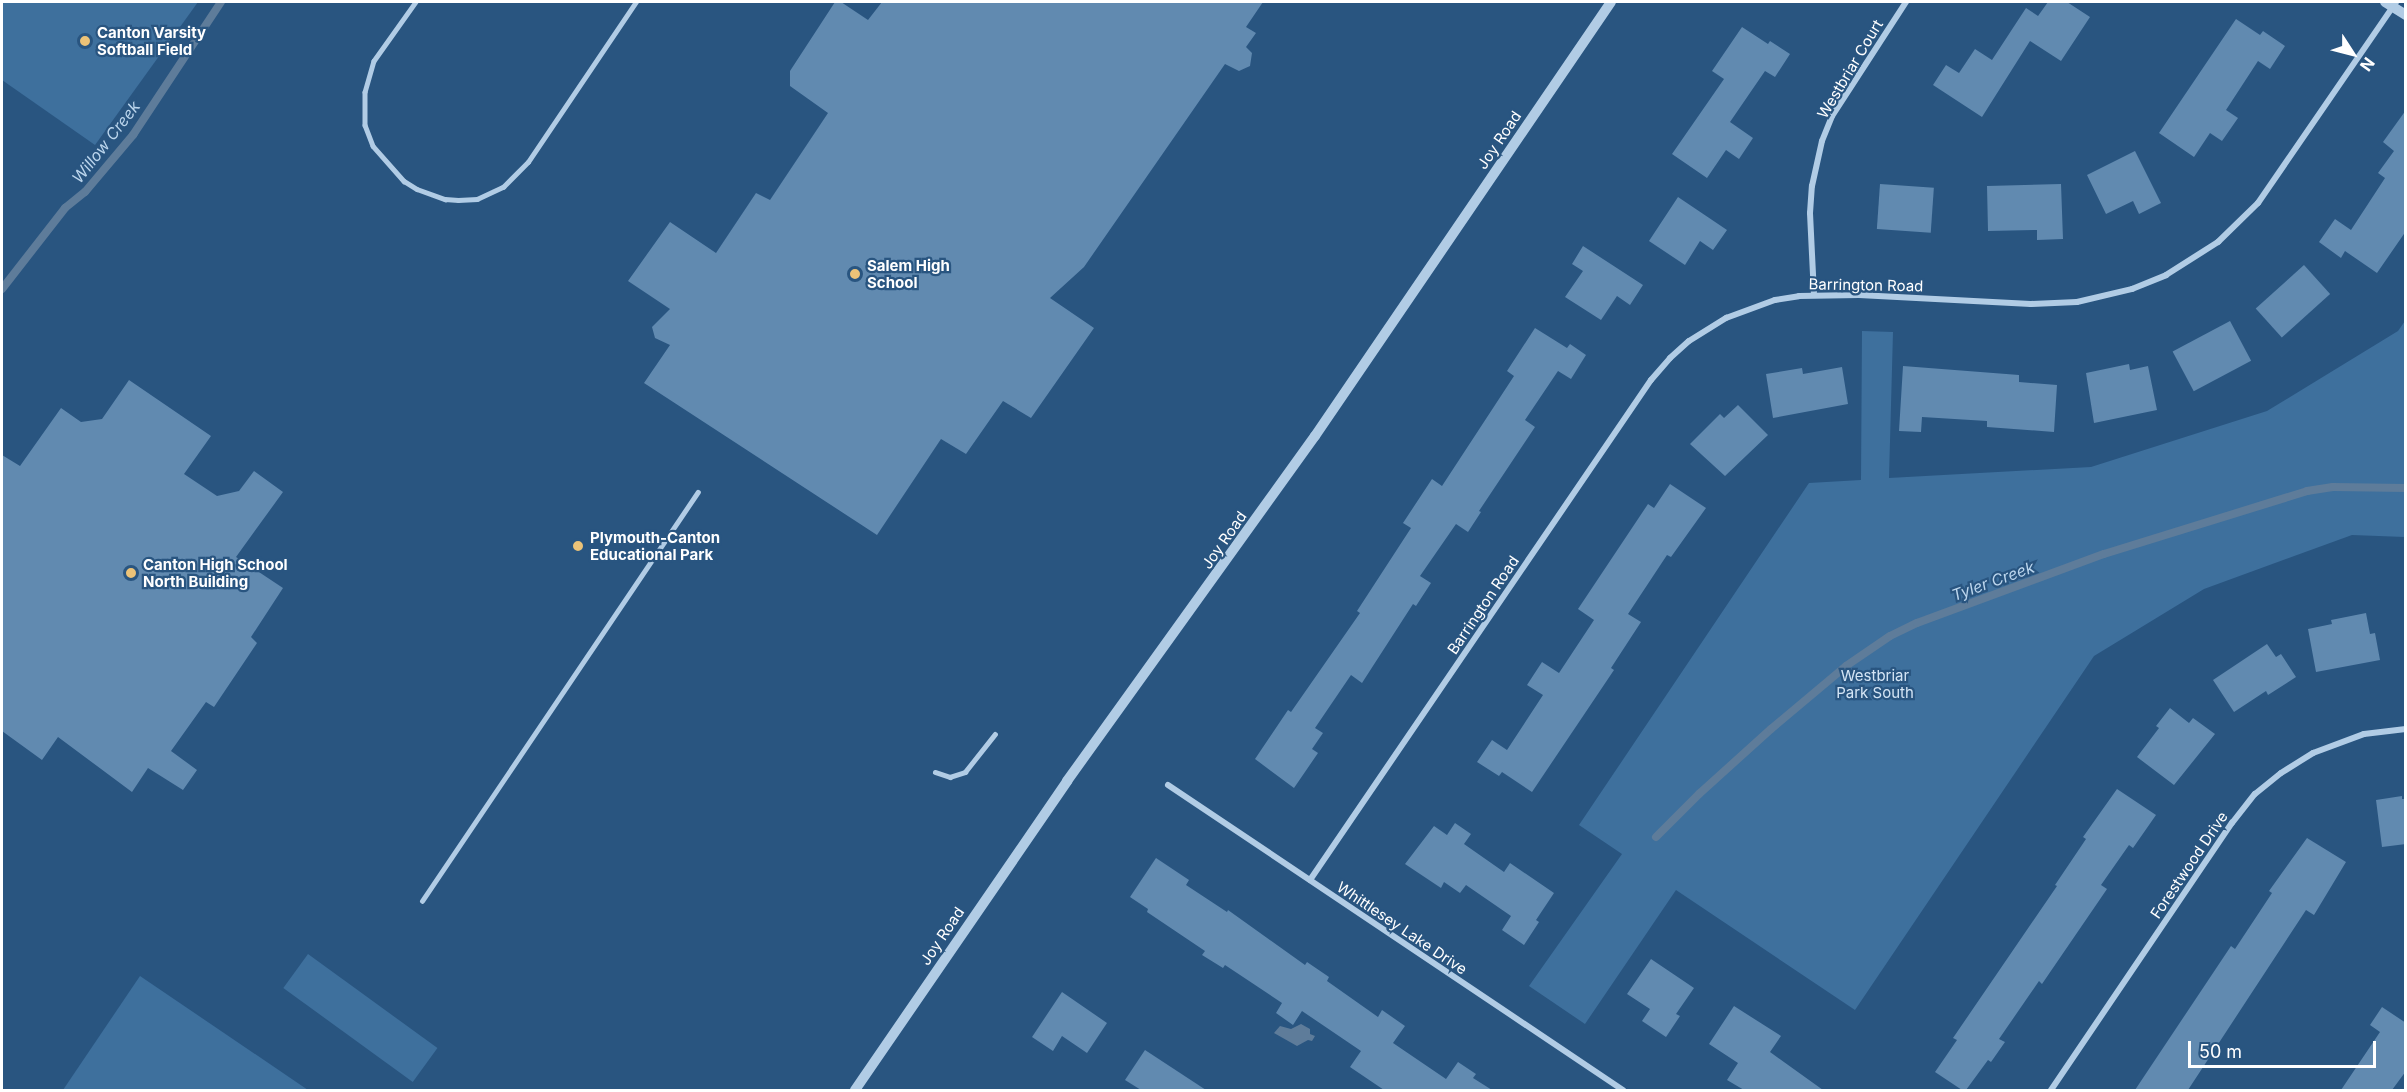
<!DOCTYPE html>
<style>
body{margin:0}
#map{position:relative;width:2407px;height:1092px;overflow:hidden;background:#295580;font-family:Inter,sans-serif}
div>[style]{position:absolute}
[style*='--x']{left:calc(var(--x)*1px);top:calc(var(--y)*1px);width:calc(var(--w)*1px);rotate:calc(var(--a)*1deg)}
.green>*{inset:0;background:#3e709d;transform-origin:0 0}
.water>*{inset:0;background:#5e7c9a}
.stream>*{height:8px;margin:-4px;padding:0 4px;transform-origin:4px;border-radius:4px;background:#5e7c9a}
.building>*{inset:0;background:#618ab0;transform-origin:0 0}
.service>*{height:4.5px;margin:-2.25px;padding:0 2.25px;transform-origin:2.25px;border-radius:2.25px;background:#b1cce5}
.minor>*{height:6px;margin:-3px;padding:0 3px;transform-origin:3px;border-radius:3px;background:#b1cce5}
.tertiary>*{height:10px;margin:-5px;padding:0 5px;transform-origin:5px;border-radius:5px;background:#b1cce5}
.dots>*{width:16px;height:16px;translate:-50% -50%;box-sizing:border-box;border:3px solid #295580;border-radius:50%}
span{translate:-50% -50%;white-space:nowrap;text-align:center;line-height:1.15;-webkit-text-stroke:4.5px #295580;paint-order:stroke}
.poi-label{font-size:15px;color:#fff;font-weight:700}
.left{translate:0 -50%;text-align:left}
.street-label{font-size:15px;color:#fff}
.park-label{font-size:15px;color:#d4e5f5}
.water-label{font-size:16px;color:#bcd6ed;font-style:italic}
.frame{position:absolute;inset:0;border:3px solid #fff;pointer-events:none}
.north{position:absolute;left:2323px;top:24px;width:60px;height:60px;-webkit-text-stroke:4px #295580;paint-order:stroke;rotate:126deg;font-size:16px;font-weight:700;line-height:24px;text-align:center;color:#fff}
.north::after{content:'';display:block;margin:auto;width:21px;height:27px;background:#fff;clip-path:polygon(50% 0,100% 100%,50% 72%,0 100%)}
.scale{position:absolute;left:2188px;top:1041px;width:188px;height:27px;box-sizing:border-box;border:3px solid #fff;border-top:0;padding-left:8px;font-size:18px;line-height:21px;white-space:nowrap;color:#fff;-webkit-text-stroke:4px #295580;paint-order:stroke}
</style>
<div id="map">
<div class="green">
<i style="clip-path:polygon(2px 2px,198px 2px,95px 145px,2px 80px)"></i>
<i style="clip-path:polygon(2405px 321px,2405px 537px,2352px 535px,2204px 589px,2094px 656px,1855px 1010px,1676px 890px,1585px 1024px,1529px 986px,1622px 854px,1579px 825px,1809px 483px,1861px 480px,1862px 331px,1893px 332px,1889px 478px,2091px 467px,2267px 411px,2398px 331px)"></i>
<i style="left:308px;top:954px;width:160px;height:42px;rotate:36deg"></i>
<i style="clip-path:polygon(140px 976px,308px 1090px,63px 1090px)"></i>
</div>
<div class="water">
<i style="clip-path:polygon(1301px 1024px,1310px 1029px,1310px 1034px,1315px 1036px,1312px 1041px,1308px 1040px,1297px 1046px,1274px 1033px,1280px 1026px,1291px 1029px)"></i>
</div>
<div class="stream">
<i style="--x:2;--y:289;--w:103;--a:-52.1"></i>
<i style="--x:65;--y:208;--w:26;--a:-39"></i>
<i style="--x:85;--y:192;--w:75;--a:-49.9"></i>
<i style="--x:133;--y:135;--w:159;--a:-56.5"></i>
<i style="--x:1656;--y:837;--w:61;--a:-45"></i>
<i style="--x:1699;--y:794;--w:97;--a:-42.1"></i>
<i style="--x:1771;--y:729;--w:98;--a:-40"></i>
<i style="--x:1846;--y:666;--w:53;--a:-34.3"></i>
<i style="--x:1890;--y:636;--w:30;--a:-26"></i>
<i style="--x:1917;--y:623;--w:199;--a:-20.3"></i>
<i style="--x:2104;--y:554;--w:213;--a:-17.2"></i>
<i style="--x:2307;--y:491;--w:26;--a:-9"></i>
<i style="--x:2333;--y:487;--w:73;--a:0.8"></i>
</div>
<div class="building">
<i style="clip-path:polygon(835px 2px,841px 2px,868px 20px,882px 2px,1263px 2px,1246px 27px,1256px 33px,1246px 47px,1252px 53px,1250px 66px,1239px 71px,1225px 64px,1084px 267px,1050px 298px,1094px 328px,1031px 418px,1003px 401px,966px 454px,941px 439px,877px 535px,644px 383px,670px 345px,655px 338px,652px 327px,670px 309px,628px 281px,670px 222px,716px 253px,756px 193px,770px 200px,828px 113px,790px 86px,790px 71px)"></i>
<i style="clip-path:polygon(2048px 2px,2067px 2px,2090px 17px,2061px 61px,2030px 41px,1982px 117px,1933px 85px,1946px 65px,1959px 73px,1975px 49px,1992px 60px,2026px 8px,2038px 16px)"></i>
<i style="clip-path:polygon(2236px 19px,2260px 35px,2263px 31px,2285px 46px,2270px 69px,2258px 61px,2226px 110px,2238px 118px,2222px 141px,2210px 133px,2194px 157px,2159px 133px)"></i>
<i style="clip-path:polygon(1742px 27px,1768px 44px,1770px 41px,1790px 54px,1775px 77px,1765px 71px,1730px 122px,1753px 138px,1739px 159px,1726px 150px,1707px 178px,1672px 154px,1724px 79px,1712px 71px)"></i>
<i style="clip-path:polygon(2406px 110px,2406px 231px,2377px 273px,2345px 251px,2341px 258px,2319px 242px,2335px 219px,2351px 230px,2385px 178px,2378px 173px,2394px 151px,2383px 142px)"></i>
<i style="clip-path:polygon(2135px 151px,2161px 203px,2139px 214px,2133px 201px,2106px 214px,2087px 175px)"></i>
<i style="left:1880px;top:184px;width:54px;height:45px;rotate:4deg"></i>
<i style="clip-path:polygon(2061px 184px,2063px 239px,2037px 240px,2037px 230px,1988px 231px,1987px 186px)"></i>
<i style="clip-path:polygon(1678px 197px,1727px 230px,1713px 250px,1700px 241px,1685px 265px,1649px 241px)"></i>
<i style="clip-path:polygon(1583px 246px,1643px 285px,1630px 305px,1617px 296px,1601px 320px,1565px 297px,1583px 271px,1572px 264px)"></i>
<i style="left:2304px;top:265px;width:39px;height:65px;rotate:48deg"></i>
<i style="left:2230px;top:321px;width:45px;height:65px;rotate:62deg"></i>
<i style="clip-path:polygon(1535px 328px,1567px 348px,1570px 344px,1586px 355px,1571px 379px,1558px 371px,1525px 420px,1535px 427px,1479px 511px,1481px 512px,1468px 532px,1456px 524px,1420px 576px,1431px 583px,1416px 606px,1413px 604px,1362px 683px,1351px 675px,1315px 728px,1323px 733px,1312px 749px,1318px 753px,1294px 788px,1255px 759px,1288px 710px,1291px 712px,1360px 613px,1357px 611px,1411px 528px,1403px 523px,1432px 479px,1442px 486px,1514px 376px,1507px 371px)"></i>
<i style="clip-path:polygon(2129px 364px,2130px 370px,2148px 366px,2157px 410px,2094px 423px,2086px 373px)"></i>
<i style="clip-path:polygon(1903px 366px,2019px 375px,2019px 382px,2057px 385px,2054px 432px,1987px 427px,1987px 421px,1922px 417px,1921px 432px,1899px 431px)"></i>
<i style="clip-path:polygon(1842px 367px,1848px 404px,1773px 418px,1766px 374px,1802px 368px,1803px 374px)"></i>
<i style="clip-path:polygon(129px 380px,211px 436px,184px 474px,217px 496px,239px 491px,254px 471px,283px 492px,236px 557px,283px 588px,251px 637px,257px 643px,214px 707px,206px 702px,171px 751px,197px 770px,183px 790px,148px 768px,132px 792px,58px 737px,42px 760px,2px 731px,2px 455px,20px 466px,61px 408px,81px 422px,102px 419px)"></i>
<i style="clip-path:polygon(1738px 405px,1768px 435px,1725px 476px,1690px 444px,1720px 414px,1724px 418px)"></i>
<i style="clip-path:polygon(1670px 484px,1706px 508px,1671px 557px,1667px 555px,1628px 614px,1641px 622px,1611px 668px,1614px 670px,1532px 792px,1502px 772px,1499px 776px,1477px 762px,1492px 740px,1507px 750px,1543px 695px,1527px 685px,1542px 662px,1559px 673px,1594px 620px,1578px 609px,1648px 504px,1654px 508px)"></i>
<i style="clip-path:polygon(2366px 613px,2370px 634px,2375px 633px,2380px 660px,2316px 672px,2308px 629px,2332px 624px,2331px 620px)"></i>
<i style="clip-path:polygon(2267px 644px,2276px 657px,2281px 654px,2296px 677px,2268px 695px,2266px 691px,2234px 712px,2213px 680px)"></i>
<i style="clip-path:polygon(2170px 708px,2189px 723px,2193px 718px,2215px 734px,2174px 785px,2137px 757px,2159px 728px,2156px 726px)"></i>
<i style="clip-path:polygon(2117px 789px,2156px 815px,2133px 848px,2129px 845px,2101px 885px,2107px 889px,2042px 984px,2039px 981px,1999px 1039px,2005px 1042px,1991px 1062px,1988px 1060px,1966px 1090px,1962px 1090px,1935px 1072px,1957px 1040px,1953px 1038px,2057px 886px,2055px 885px,2086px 839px,2083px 837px)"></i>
<i style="clip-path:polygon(2402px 796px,2402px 799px,2406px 799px,2406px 844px,2382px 847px,2376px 800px)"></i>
<i style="clip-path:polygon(1455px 823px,1471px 834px,1464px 844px,1504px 872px,1510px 863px,1554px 893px,1536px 920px,1539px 922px,1524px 945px,1502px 930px,1511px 916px,1466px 885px,1460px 893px,1444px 882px,1441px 888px,1405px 864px,1434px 826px,1447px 835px)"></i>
<i style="clip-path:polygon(2307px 838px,2346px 862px,2314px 915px,2306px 910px,2188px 1090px,2135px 1090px,2231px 946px,2235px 949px,2272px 893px,2269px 891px)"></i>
<i style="clip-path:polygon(1156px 858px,1189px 880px,1186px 885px,1227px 912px,1228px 910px,1305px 965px,1307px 962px,1329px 977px,1327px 981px,1378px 1017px,1382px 1010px,1405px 1026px,1393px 1043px,1446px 1079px,1458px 1062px,1476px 1074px,1473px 1078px,1492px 1090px,1384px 1090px,1350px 1067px,1361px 1051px,1302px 1011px,1293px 1025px,1276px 1013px,1282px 1003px,1225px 965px,1223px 968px,1202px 955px,1205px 951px,1147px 912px,1148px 909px,1130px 897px)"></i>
<i style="clip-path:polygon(1651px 959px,1694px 988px,1676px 1014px,1680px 1016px,1666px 1037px,1642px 1021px,1650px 1009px,1627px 994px)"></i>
<i style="clip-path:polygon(1062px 992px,1107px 1023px,1087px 1053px,1062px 1036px,1053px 1051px,1032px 1037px)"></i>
<i style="clip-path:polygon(1734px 1006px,1781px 1036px,1770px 1052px,1823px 1090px,1744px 1090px,1727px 1080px,1738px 1063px,1709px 1044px)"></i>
<i style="clip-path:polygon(2382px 1007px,2406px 1023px,2406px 1071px,2392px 1090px,2341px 1090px,2380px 1032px,2370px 1025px)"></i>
<i style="clip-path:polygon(1145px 1050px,1206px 1090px,1141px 1090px,1125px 1080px)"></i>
</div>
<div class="service">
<i style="--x:416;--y:2;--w:72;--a:125.4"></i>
<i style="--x:374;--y:61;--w:32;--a:106"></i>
<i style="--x:365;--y:92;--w:33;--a:90"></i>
<i style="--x:365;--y:125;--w:22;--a:69"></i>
<i style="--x:373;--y:146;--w:47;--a:48.5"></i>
<i style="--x:404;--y:181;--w:15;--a:32"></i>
<i style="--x:417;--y:189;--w:30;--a:20"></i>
<i style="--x:445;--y:199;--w:13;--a:4"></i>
<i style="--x:458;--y:200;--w:19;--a:-3"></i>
<i style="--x:477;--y:199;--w:29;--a:-25"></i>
<i style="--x:503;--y:187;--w:35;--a:-45"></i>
<i style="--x:528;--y:162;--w:193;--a:-56"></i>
<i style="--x:935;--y:772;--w:16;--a:18"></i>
<i style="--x:950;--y:777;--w:16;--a:-18"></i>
<i style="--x:965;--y:772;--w:48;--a:-51.7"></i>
<i style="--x:422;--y:901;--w:493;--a:-56"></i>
</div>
<div class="minor">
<i style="--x:1814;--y:295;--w:82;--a:-92.8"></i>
<i style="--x:1810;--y:213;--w:27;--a:-86"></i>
<i style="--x:1812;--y:186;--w:46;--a:-77.5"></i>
<i style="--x:1822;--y:141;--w:27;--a:-68"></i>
<i style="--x:1832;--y:116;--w:136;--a:-57"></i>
<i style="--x:1168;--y:785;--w:548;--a:33.84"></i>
<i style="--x:1310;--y:880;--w:605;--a:-55.71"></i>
<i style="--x:1651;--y:380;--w:29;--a:-49"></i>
<i style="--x:1670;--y:358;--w:25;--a:-42"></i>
<i style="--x:1689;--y:341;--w:44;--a:-31.9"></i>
<i style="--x:1726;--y:318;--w:52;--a:-20.2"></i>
<i style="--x:1775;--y:300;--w:24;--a:-9"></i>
<i style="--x:1799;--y:296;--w:60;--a:-1"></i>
<i style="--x:1859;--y:295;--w:172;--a:3"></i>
<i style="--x:2031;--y:304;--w:46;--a:-2.5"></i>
<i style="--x:2077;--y:302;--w:57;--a:-13.3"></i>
<i style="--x:2132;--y:289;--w:37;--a:-22"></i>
<i style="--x:2166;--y:275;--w:62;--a:-32.4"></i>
<i style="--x:2218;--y:242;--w:56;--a:-44.3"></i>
<i style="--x:2258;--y:203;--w:244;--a:-55.5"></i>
<i style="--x:2051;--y:1090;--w:323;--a:-55.9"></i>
<i style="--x:2232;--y:823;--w:37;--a:-52"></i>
<i style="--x:2255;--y:794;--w:33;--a:-39"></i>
<i style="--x:2281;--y:773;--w:38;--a:-32"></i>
<i style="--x:2313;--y:753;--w:54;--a:-20.4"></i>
<i style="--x:2364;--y:734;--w:42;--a:-6.8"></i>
</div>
<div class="tertiary">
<i style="--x:2385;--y:2;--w:25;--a:32"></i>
<i style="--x:855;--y:1090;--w:375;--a:-55.5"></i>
<i style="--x:1067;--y:781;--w:425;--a:-54.3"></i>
<i style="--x:1315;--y:436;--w:525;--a:-55.7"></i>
</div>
<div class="dots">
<i style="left:85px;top:41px;background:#ecc378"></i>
<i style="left:855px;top:274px;background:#ecc378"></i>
<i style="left:578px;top:546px;background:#ecc378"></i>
<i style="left:131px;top:573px;background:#ecc378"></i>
</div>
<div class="poi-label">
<span class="left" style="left:97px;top:41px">Canton Varsity<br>Softball Field</span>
<span class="left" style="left:867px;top:274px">Salem High<br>School</span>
<span class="left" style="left:590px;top:546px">Plymouth-Canton<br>Educational Park</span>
<span class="left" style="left:143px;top:573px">Canton High School<br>North Building</span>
</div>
<div class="street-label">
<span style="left:1850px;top:69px;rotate:-59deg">Westbriar Court</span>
<span style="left:1499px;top:140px;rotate:-56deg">Joy Road</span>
<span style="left:1866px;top:285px;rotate:1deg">Barrington Road</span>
<span style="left:1224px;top:540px;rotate:-55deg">Joy Road</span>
<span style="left:1483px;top:605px;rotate:-56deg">Barrington Road</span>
<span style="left:2189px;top:865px;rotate:-56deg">Forestwood Drive</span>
<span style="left:1402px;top:928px;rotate:34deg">Whittlesey Lake Drive</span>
<span style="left:942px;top:936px;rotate:-56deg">Joy Road</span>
</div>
<div class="park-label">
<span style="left:1875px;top:684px">Westbriar<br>Park South</span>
</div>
<div class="water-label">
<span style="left:106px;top:142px;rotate:-52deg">Willow Creek</span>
<span style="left:1993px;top:581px;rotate:-20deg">Tyler Creek</span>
</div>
<div class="frame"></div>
<div class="north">N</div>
<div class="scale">50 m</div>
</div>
